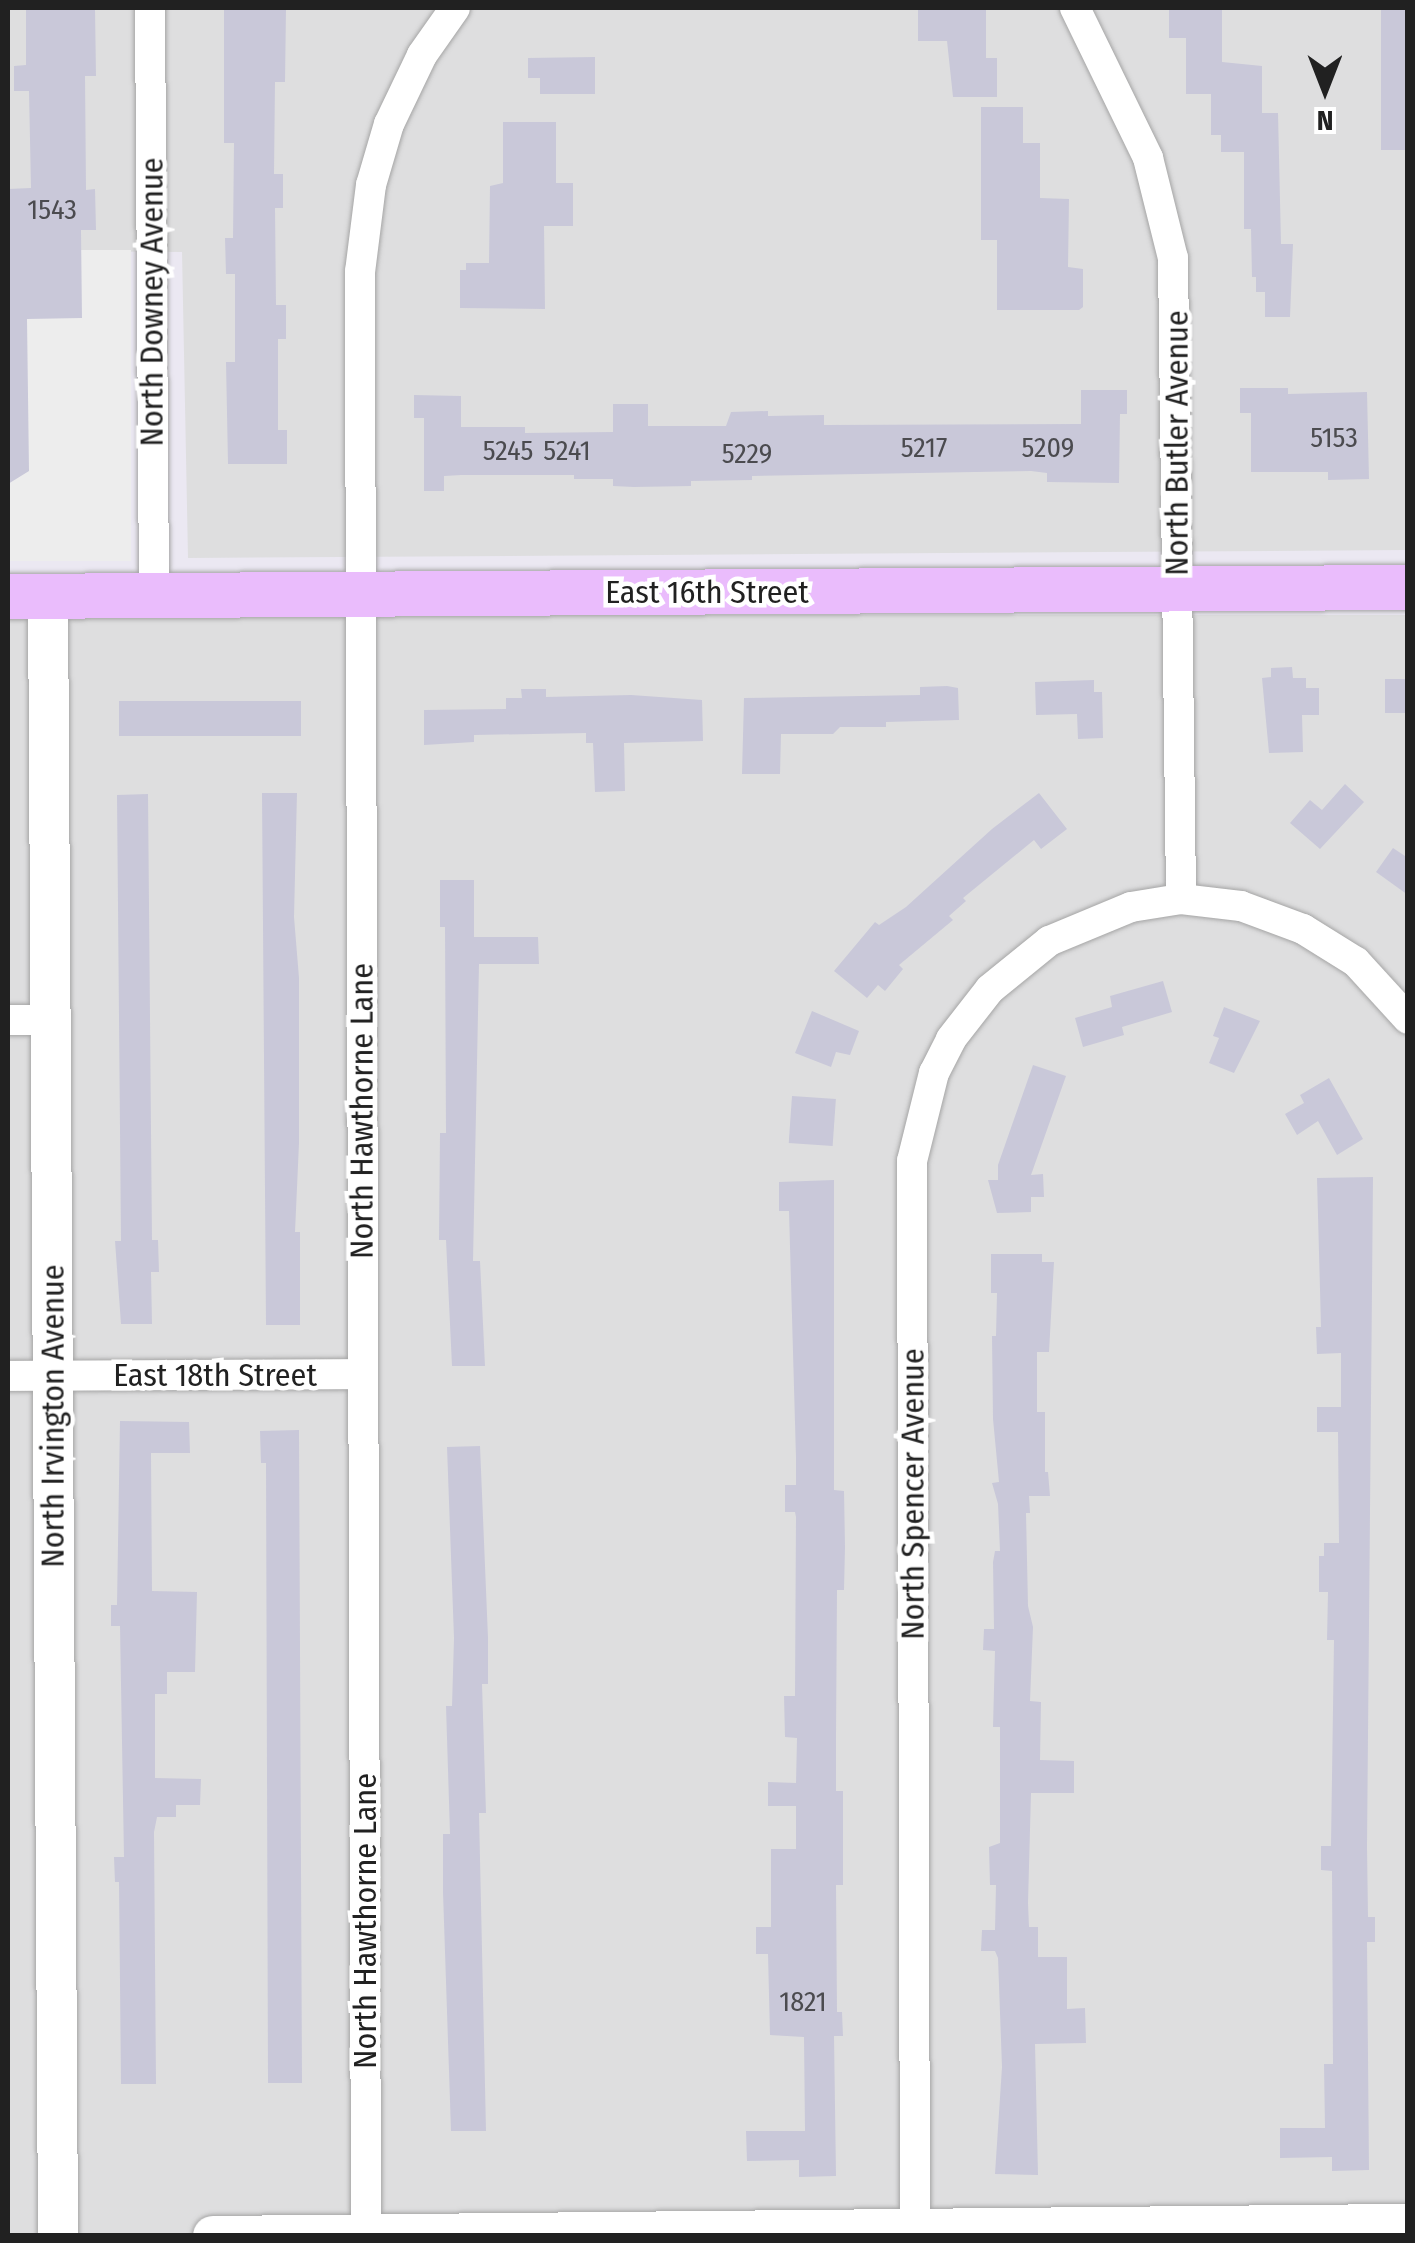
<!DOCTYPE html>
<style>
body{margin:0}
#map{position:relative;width:1415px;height:2243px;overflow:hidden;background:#ebe8f2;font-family:"Fira Sans Condensed",sans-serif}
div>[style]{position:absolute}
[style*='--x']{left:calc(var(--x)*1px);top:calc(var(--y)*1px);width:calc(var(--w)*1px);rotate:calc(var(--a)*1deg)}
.residential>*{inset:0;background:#dededf;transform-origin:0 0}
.parking>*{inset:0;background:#ededed;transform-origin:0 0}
.building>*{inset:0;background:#c9c8d9;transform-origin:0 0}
.roads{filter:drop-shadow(0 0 2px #a5a5a5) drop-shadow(0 0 2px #a5a5a5)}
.minor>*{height:30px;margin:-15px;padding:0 15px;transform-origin:15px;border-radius:15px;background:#fff}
.tertiary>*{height:40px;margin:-20px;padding:0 20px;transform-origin:20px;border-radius:20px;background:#fff}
.secondary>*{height:45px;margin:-22.5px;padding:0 22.5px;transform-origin:22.5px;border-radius:22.5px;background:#eabcfc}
span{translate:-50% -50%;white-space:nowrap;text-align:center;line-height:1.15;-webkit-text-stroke:9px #fff;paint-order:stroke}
.number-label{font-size:28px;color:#4b4b4f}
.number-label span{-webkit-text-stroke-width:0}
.street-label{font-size:32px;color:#212121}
.frame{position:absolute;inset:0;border:10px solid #212121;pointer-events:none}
.north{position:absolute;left:1275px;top:40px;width:100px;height:100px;-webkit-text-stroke:8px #fff;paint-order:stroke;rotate:180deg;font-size:28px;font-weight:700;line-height:40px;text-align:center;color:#212121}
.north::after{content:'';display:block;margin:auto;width:35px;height:45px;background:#212121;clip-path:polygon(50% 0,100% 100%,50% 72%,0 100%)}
</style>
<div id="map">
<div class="residential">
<i style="clip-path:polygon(8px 8px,1407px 8px,1407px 550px,188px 558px,182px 252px,8px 251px)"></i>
<i style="left:1407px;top:615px;width:1620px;height:1399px;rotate:90deg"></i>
</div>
<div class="parking">
<i style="left:131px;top:250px;width:311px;height:123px;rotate:90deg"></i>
</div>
<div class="building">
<i style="clip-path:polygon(26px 8px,95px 8px,96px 76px,85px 76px,86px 190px,95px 189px,96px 230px,81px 230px,82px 318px,27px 319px,29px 471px,8px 484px,8px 189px,31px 188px,29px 91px,14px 91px,14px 66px,26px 65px)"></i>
<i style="clip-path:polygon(224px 8px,286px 8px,285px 82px,275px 82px,274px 174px,283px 174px,283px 208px,275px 208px,276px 305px,286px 305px,286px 339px,278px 339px,278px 430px,287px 430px,287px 464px,228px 464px,226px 362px,235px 362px,235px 274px,226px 274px,225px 238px,233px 238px,234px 143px,224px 143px)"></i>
<i style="clip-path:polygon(918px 8px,986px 8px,986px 58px,997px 58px,997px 97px,953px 97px,947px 41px,918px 41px)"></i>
<i style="clip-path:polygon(1169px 8px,1222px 8px,1222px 62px,1262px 66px,1262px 113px,1278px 113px,1281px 244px,1293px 244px,1290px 317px,1265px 317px,1265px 292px,1256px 292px,1256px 277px,1252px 277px,1251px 229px,1244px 229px,1244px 152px,1221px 152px,1221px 135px,1211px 135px,1211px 94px,1186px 94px,1186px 38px,1169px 38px)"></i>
<i style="left:1381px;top:8px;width:27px;height:142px"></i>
<i style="clip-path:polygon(595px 57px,595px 94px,540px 94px,540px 78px,528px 78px,528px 58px)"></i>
<i style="clip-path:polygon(981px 107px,1023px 107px,1023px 143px,1040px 143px,1040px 198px,1069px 199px,1068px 267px,1083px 269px,1083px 307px,1079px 310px,997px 310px,997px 240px,981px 240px)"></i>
<i style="clip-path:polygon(503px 122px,556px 122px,556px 183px,573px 183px,573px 226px,544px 226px,545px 309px,460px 308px,460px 270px,466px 270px,466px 263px,489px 263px,490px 186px,503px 183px)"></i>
<i style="clip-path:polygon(1240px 388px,1288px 388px,1288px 394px,1367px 392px,1369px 479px,1328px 480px,1328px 472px,1251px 472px,1251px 413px,1240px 413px)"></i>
<i style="clip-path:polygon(1081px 390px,1127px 390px,1127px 414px,1120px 414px,1119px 483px,1047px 482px,1047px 473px,1031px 471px,752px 476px,752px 480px,691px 481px,691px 486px,634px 487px,613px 486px,613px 479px,574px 479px,574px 475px,461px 475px,444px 476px,444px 491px,424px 491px,424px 418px,414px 418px,414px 395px,461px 396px,461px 427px,525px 427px,525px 433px,613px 432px,613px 404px,648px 404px,648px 426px,726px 426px,731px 412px,768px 411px,768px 416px,824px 415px,824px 425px,1081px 424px)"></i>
<i style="clip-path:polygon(1292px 667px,1293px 678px,1306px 678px,1306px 688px,1319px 688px,1319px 715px,1302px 715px,1303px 752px,1269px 753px,1262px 678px,1271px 677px,1271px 668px)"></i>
<i style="left:1385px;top:679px;width:23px;height:34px"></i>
<i style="clip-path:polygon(1094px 680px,1094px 692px,1102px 692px,1103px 738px,1078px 739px,1077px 714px,1036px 715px,1035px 682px)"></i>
<i style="clip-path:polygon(947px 686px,958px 688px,959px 720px,886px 722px,886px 727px,840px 727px,833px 734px,781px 734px,780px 774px,742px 774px,744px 698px,920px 695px,920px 687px)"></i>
<i style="clip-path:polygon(521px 689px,546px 689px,546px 697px,631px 695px,702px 700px,703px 741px,624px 743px,625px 791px,595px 792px,593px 743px,586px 743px,586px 733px,474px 735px,474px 742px,424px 745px,424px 710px,506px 709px,506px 698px,522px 698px)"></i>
<i style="left:119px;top:701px;width:182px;height:35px"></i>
<i style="clip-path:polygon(1345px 784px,1364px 802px,1320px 849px,1290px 823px,1310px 800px,1322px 810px)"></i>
<i style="clip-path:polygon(262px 793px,297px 793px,294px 917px,299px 978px,299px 1143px,295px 1232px,300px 1232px,300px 1325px,266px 1325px)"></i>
<i style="clip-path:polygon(1039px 793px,1067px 829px,1041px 849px,1034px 840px,963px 898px,966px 901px,949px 916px,953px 920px,899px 965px,903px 969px,885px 991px,878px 985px,867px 998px,834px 971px,875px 922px,879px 925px,906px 907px,992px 829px)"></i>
<i style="clip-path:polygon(148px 794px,152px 1240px,158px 1240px,159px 1272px,151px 1272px,152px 1324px,121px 1324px,115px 1241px,121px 1241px,117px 795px)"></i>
<i style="clip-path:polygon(1393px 848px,1408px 858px,1408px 895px,1376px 872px)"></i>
<i style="clip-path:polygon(440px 880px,474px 880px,474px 937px,538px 937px,539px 964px,479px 964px,473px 1261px,480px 1261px,485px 1366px,452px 1366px,446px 1240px,439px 1240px,440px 1133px,446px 1133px,445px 927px,440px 927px)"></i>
<i style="clip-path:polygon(1163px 981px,1172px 1012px,1122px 1027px,1124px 1035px,1083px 1047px,1075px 1018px,1112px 1007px,1110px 996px)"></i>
<i style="clip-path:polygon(1224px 1007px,1260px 1021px,1234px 1073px,1209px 1063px,1219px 1038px,1213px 1036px)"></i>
<i style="clip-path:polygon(812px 1011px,859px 1031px,850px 1055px,836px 1052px,831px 1067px,795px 1053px)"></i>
<i style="clip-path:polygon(1033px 1065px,1066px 1076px,1031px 1175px,1043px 1174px,1044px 1197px,1031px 1197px,1031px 1212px,997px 1213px,988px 1180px,998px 1180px,998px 1165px)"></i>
<i style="clip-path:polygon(1329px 1078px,1363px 1139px,1337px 1155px,1318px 1121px,1297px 1135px,1285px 1114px,1304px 1103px,1300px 1095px)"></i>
<i style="left:792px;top:1096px;width:44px;height:47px;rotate:4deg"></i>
<i style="clip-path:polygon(1373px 1177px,1367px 1847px,1368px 1917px,1375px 1917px,1375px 1942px,1367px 1942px,1369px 2170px,1332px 2171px,1332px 2157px,1280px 2158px,1280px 2128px,1325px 2128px,1324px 2064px,1333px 2064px,1332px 1871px,1321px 1870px,1321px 1846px,1331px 1846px,1334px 1640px,1327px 1640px,1328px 1592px,1319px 1592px,1319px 1556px,1324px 1556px,1324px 1543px,1339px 1543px,1338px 1432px,1317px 1432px,1317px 1407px,1341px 1407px,1341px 1353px,1317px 1354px,1316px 1327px,1321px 1327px,1317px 1178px)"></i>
<i style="clip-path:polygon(834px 1180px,834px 1490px,844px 1491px,845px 1547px,844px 1590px,837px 1590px,836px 1738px,836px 1791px,843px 1791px,843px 1885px,836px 1885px,837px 2012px,842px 2012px,843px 2036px,834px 2036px,836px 2176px,799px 2177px,799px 2160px,747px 2161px,746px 2131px,805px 2131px,804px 2037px,770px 2035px,768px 1954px,756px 1954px,756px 1927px,771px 1927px,771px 1849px,796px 1849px,796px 1806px,768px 1806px,768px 1782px,796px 1783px,797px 1738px,785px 1737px,784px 1696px,795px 1696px,796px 1517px,795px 1512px,785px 1512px,785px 1485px,796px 1485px,796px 1458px,789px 1211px,779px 1211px,779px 1182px)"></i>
<i style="clip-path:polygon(991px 1254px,1042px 1254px,1042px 1262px,1054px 1262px,1049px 1352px,1037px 1352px,1037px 1412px,1045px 1412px,1045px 1472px,1048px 1472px,1050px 1496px,1029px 1496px,1030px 1513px,1026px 1513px,1028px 1606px,1033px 1627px,1030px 1701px,1041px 1702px,1040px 1760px,1074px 1761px,1074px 1793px,1031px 1793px,1028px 1903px,1029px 1927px,1038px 1927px,1038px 1957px,1067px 1957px,1067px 2009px,1085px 2008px,1086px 2043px,1035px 2044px,1038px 2175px,995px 2174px,1002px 2067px,998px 1958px,995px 1951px,981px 1951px,982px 1930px,995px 1930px,996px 1885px,990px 1885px,989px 1847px,1000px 1843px,1000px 1727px,993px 1727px,995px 1651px,983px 1650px,984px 1629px,994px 1629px,993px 1562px,995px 1551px,1000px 1551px,998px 1504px,992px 1483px,999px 1482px,993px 1419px,992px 1336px,996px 1336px,997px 1293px,991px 1293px)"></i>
<i style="clip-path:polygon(120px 1421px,189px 1422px,190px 1453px,151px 1453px,152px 1591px,197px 1592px,195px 1672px,167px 1672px,167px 1694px,155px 1694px,155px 1778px,201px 1779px,200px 1805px,176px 1805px,176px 1817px,157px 1817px,154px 1832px,156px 2084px,121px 2084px,119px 1882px,115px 1882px,114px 1857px,124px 1857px,120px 1626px,111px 1626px,111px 1605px,117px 1605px)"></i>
<i style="clip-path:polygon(299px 1430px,302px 2083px,268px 2083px,266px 1463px,261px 1463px,260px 1431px)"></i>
<i style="clip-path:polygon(480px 1446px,488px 1638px,488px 1684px,482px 1684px,486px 1813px,479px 1813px,486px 2131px,451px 2131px,443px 1892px,443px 1834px,450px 1834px,446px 1706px,452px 1706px,454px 1638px,447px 1447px)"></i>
</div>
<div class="roads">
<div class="minor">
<i style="--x:150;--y:8;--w:588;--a:89.61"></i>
<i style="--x:1075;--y:8;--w:167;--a:64"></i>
<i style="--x:1148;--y:158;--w:103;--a:76"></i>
<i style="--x:1173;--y:258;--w:641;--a:89.28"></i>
<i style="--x:8;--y:1020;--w:42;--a:0"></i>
<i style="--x:8;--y:1376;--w:355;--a:-0.3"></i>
<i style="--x:366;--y:2236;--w:1964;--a:-90.18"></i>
<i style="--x:360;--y:272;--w:88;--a:-82.8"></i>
<i style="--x:371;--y:185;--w:64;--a:-73.6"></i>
<i style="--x:389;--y:124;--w:76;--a:-64.4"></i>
<i style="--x:422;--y:55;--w:57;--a:-54.9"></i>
<i style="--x:915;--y:2236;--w:1075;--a:-90.16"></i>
<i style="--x:912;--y:1161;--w:91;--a:-76"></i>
<i style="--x:934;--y:1073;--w:38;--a:-63"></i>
<i style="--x:951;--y:1039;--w:63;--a:-52"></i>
<i style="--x:990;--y:989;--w:76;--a:-39.1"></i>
<i style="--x:1049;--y:941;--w:89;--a:-22.5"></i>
<i style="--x:1131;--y:907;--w:51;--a:-9.1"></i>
<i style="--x:1181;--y:899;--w:60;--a:6.7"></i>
<i style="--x:1241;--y:906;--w:66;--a:20.4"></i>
<i style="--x:1303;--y:929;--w:62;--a:31.9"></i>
<i style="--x:1356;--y:962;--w:77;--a:47.6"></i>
</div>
<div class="tertiary">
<i style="--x:48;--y:596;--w:1640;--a:89.65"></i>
<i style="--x:213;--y:2236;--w:1195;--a:-0.58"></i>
</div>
<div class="secondary">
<i style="--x:8;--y:596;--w:1400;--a:-0.37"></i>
</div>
</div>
<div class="number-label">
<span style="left:52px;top:210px">1543</span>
<span style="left:1334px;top:438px">5153</span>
<span style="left:924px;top:448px">5217</span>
<span style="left:1048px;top:448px">5209</span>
<span style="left:508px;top:451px">5245</span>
<span style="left:567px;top:451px">5241</span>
<span style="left:747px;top:454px">5229</span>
<span style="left:803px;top:2002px">1821</span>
</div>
<div class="street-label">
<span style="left:152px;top:302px;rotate:-90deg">North Downey Avenue</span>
<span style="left:1177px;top:443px;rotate:-90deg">North Butler Avenue</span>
<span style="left:707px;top:592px">East 16th Street</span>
<span style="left:362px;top:1111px;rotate:-90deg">North Hawthorne Lane</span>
<span style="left:215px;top:1375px">East 18th Street</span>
<span style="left:53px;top:1416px;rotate:-90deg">North Irvington Avenue</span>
<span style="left:913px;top:1494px;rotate:-90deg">North Spencer Avenue</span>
<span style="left:365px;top:1921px;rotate:-90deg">North Hawthorne Lane</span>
</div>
<div class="frame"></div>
<div class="north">N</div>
</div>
